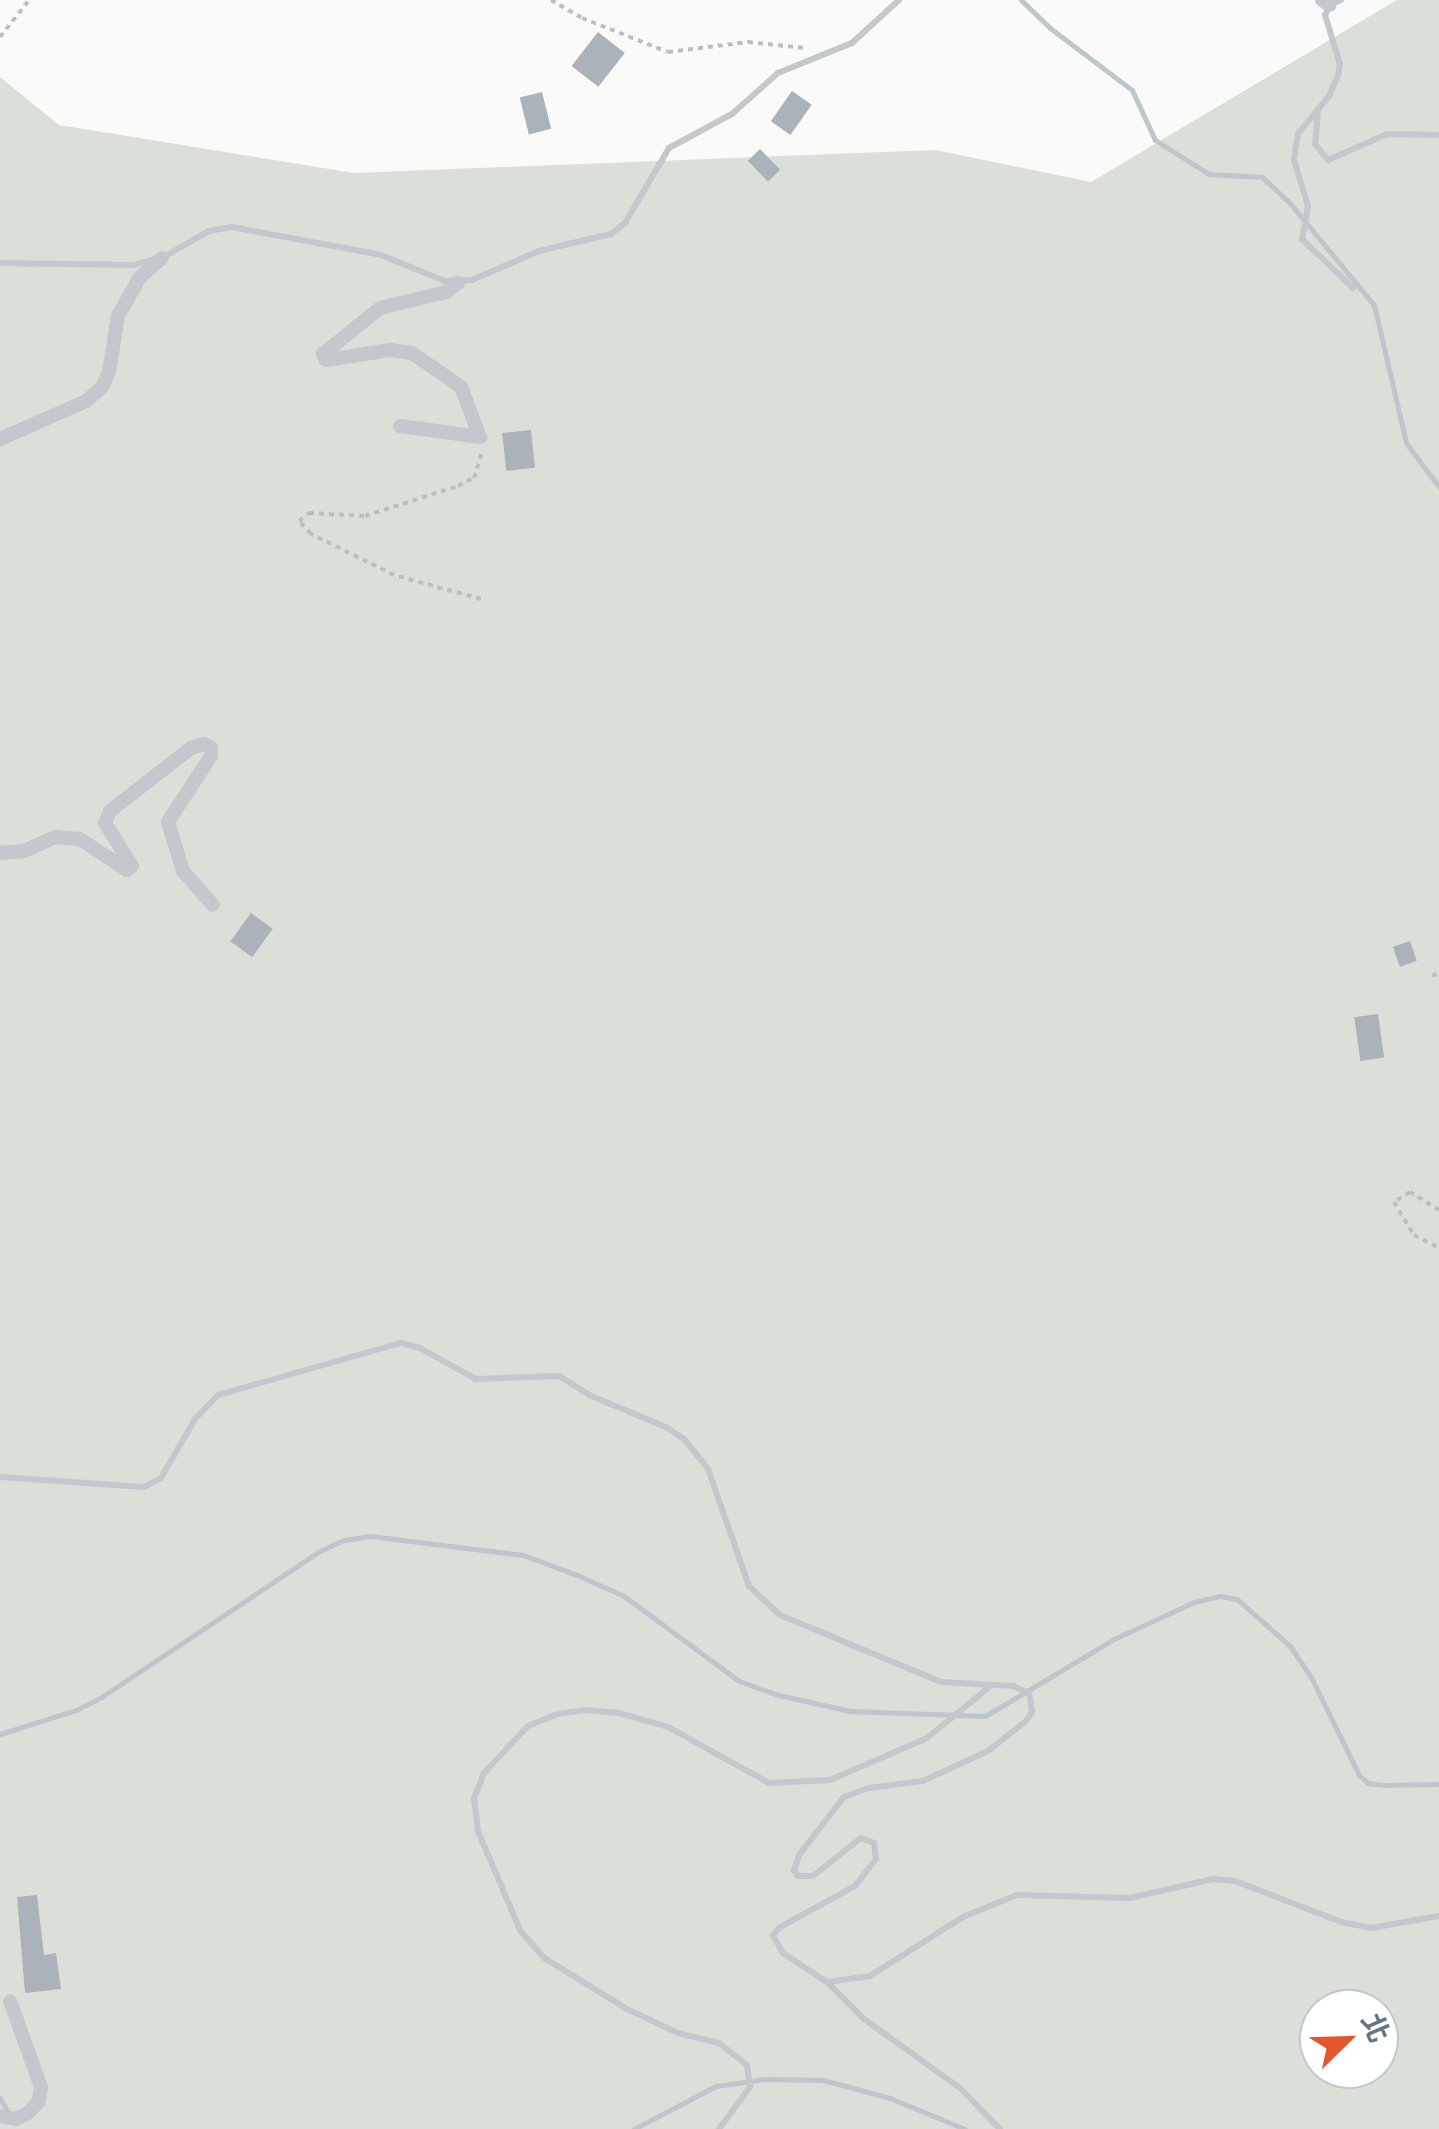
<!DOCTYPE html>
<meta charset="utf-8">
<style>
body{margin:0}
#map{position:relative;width:1439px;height:2129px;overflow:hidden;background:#fafaf8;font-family:"DejaVu Sans","Noto Sans TC",sans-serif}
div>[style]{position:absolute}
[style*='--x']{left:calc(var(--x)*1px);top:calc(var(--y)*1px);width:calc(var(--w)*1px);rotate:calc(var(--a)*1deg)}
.green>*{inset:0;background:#dadfd7}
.stream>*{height:5px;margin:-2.5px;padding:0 2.5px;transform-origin:2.5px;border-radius:2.5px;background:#bbc7cb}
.building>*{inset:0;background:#aab3b9;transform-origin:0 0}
.path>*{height:4px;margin-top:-2px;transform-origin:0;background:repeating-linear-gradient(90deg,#bbbfc2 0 5px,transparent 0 10px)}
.service>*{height:6px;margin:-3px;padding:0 3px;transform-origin:3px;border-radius:3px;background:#c3c8cc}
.minor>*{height:14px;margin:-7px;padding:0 7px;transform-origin:7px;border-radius:7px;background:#c3c8cc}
span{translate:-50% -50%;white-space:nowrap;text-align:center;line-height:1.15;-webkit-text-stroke:10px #fff;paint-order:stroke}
.north{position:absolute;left:1299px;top:1989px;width:100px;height:100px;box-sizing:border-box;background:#fff;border:2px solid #c1c8cd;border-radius:50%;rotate:67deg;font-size:28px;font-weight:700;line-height:40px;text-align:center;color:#657683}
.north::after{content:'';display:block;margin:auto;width:35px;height:45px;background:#e4572e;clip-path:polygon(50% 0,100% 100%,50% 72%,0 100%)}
</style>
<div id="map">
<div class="green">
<i style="clip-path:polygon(evenodd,1397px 0,1439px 0,1439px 2129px,0 2129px,0 77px,59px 125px,354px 173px,935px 150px,1091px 182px,1397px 0,1319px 2009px,1379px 2009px,1379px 2069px,1319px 2069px,1319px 2009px)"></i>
</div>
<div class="stream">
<i style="--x:1021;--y:0;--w:40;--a:44"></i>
<i style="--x:1050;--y:28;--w:103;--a:37.1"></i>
<i style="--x:1132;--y:90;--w:55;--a:65.3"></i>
<i style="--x:1155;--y:140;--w:64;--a:32.2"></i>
<i style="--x:1209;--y:174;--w:53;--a:3.2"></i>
<i style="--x:1262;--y:177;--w:37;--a:43"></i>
<i style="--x:1289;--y:202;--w:134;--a:50.5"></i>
<i style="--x:1374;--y:305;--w:142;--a:76.9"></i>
<i style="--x:1406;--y:443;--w:55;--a:53.1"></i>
<i style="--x:0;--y:1734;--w:80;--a:-17.5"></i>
<i style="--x:76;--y:1710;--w:30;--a:-27"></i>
<i style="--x:103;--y:1696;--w:261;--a:-33.8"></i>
<i style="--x:320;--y:1551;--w:26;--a:-25"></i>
<i style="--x:344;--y:1540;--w:26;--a:-9"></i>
<i style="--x:370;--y:1536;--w:154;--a:7.1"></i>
<i style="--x:523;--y:1555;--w:58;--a:20.3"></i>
<i style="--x:577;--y:1575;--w:51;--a:24.1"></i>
<i style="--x:624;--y:1596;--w:143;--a:36.5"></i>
<i style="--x:739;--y:1681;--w:41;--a:19.7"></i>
<i style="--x:778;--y:1695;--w:74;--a:12.5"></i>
<i style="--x:850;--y:1711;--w:135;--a:2.1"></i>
<i style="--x:985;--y:1716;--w:152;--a:-30.8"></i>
<i style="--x:1116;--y:1638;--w:86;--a:-24.8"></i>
<i style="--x:1194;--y:1602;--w:27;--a:-13"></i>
<i style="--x:1220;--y:1596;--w:17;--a:10"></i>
<i style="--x:1237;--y:1599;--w:71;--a:41.6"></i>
<i style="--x:1290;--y:1646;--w:37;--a:56"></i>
<i style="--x:1311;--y:1677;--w:109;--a:63.9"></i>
<i style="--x:1359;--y:1775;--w:12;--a:42"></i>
<i style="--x:1368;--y:1783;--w:17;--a:7"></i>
<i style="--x:1385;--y:1785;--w:54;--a:-1.1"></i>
<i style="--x:0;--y:2098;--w:18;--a:61"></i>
<i style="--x:634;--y:2129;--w:93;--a:-27.7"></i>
<i style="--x:716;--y:2086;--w:49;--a:-8.1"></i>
<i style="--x:765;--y:2079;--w:58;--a:1"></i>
<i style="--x:823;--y:2080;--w:69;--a:15"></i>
<i style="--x:890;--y:2098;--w:81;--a:22.5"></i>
</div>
<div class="building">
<i style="left:598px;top:32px;width:34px;height:43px;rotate:38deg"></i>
<i style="left:792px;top:91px;width:24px;height:37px;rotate:35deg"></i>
<i style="left:542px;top:92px;width:38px;height:23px;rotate:76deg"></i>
<i style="left:760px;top:149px;width:29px;height:17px;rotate:46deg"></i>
<i style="left:531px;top:430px;width:38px;height:29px;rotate:84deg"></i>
<i style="left:251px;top:913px;width:27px;height:35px;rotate:36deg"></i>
<i style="left:1410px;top:941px;width:21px;height:18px;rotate:71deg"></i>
<i style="left:1378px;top:1014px;width:44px;height:24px;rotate:82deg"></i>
<i style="clip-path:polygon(37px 1895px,44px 1955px,56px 1953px,61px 1989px,25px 1993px,17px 1897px)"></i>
</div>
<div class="path">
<i style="--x:551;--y:0;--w:36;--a:30"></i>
<i style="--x:582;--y:18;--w:92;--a:21.6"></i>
<i style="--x:668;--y:52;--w:81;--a:-7.1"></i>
<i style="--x:748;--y:42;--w:57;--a:6"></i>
<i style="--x:0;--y:37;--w:47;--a:-51.9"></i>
<i style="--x:481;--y:599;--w:90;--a:-164.6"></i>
<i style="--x:394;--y:575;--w:93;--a:-153.7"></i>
<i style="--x:311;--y:534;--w:18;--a:-133"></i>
<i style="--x:299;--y:521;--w:13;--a:-39"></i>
<i style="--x:309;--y:513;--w:56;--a:3.1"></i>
<i style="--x:365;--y:516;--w:98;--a:-17.9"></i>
<i style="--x:458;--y:486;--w:18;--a:-27"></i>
<i style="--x:474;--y:478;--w:28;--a:-73"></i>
<i style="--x:1432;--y:976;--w:8;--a:-30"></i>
<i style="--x:1439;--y:1210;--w:34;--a:-148"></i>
<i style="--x:1410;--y:1192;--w:19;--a:148"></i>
<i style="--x:1394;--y:1202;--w:39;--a:59"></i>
<i style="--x:1414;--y:1235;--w:28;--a:27"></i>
</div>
<div class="service">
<i style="--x:1341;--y:0;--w:12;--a:156"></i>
<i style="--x:1330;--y:5;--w:11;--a:117"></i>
<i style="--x:1325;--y:15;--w:51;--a:73"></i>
<i style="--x:1340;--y:64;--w:12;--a:99"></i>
<i style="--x:1338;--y:76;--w:22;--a:114"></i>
<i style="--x:1329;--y:96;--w:49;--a:129.2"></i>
<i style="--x:1298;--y:134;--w:26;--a:99"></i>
<i style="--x:1294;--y:160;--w:48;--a:73.1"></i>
<i style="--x:1308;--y:206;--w:34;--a:100"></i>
<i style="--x:1302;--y:239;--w:71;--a:43.9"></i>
<i style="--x:1318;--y:112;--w:32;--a:95"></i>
<i style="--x:1315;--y:144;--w:21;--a:51"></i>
<i style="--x:1328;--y:160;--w:64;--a:-23.8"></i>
<i style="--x:1387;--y:134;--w:52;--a:1.1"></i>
<i style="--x:0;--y:263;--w:133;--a:0.9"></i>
<i style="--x:133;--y:265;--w:30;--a:-14"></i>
<i style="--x:162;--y:258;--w:54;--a:-29.9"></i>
<i style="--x:209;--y:231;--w:23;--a:-10"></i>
<i style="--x:232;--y:227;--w:152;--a:10.6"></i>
<i style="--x:381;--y:255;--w:69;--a:22.1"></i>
<i style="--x:445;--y:281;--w:27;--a:-2"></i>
<i style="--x:472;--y:280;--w:73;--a:-23.4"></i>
<i style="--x:539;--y:251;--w:74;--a:-13.3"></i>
<i style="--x:611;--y:234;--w:18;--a:-38"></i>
<i style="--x:625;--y:223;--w:87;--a:-59.6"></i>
<i style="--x:669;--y:148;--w:72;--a:-28.4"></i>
<i style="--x:732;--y:114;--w:62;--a:-41.7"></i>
<i style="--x:778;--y:73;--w:80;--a:-22.1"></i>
<i style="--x:852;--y:43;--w:64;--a:-42.5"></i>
<i style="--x:0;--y:1477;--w:144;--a:4"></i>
<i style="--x:144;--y:1487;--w:19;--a:-28"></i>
<i style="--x:161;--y:1478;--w:68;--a:-60"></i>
<i style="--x:195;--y:1419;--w:33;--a:-46"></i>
<i style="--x:218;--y:1395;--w:190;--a:-15.9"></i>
<i style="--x:401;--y:1343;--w:20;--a:15"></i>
<i style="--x:420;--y:1348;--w:64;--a:29"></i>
<i style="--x:476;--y:1379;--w:83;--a:-2.1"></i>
<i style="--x:559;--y:1376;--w:36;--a:32"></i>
<i style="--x:589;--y:1395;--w:83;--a:22.6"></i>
<i style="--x:666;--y:1427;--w:22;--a:34"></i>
<i style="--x:684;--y:1439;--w:38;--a:51"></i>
<i style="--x:708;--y:1469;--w:124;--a:70.7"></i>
<i style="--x:749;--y:1586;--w:42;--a:43.1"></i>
<i style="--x:780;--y:1615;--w:174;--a:22.6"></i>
<i style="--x:941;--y:1682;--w:72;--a:3.2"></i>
<i style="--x:1013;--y:1686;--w:17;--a:24"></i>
<i style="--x:1029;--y:1693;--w:19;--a:81"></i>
<i style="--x:1032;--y:1712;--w:11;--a:124"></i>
<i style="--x:1026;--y:1721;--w:48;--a:141.7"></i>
<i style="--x:988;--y:1751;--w:72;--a:155.2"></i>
<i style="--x:923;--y:1781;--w:55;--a:172.7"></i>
<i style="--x:868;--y:1788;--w:26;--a:159"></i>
<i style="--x:844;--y:1797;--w:73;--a:127.8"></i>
<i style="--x:799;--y:1855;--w:16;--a:108"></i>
<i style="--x:794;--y:1870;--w:7;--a:56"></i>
<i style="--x:798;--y:1876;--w:15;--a:0"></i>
<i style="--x:813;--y:1876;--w:61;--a:-38.4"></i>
<i style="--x:861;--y:1838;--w:14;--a:21"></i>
<i style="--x:874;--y:1843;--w:16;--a:83"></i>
<i style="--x:876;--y:1859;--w:34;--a:128"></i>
<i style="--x:855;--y:1886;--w:85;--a:151.3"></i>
<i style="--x:780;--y:1927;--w:11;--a:131"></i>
<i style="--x:773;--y:1935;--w:21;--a:61"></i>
<i style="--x:783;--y:1953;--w:53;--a:33.4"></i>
<i style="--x:827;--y:1982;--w:52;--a:45"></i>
<i style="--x:864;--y:2019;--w:118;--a:35.7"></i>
<i style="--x:960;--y:2088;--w:57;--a:45.7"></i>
<i style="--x:828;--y:1982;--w:42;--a:-8.1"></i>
<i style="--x:870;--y:1976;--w:110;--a:-32.4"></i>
<i style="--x:963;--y:1917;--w:58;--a:-22.2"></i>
<i style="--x:1017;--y:1895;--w:113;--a:1.5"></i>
<i style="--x:1130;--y:1898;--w:85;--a:-12.9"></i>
<i style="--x:1213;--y:1879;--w:22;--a:5"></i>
<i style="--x:1235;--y:1881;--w:114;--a:21.1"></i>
<i style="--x:1341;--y:1922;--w:31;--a:11"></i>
<i style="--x:1371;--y:1928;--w:69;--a:-10"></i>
<i style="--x:719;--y:2129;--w:52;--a:-53.6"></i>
<i style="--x:750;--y:2087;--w:22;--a:-98"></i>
<i style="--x:747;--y:2065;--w:36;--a:-142"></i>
<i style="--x:719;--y:2043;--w:42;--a:-166.3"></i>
<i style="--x:678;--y:2033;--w:56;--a:-154.8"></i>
<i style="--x:627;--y:2009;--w:97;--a:-148.4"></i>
<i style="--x:544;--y:1958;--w:35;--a:-131"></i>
<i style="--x:521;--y:1932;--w:110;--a:-113.1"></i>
<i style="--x:478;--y:1831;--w:32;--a:-97"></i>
<i style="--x:474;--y:1799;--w:28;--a:-69"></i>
<i style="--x:484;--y:1773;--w:64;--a:-46.9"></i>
<i style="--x:528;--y:1726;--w:31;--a:-22"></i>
<i style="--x:557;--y:1714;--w:28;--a:-8"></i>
<i style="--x:585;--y:1710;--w:34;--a:5"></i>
<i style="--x:619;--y:1713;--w:51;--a:15.9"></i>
<i style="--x:668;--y:1727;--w:115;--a:29"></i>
<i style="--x:769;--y:1783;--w:61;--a:-2.8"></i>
<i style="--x:830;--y:1780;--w:106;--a:-23.4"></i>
<i style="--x:927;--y:1738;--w:79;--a:-39.3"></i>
</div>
<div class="minor">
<i style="--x:1322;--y:0;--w:9;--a:32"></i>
<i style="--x:400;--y:426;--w:81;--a:7.8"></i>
<i style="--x:480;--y:437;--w:53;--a:-110.8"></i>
<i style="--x:461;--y:387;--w:60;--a:-145.2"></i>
<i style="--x:412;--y:353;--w:22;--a:-172"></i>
<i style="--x:390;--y:350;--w:65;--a:171.1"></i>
<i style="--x:326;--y:360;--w:7;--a:-117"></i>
<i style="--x:323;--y:354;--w:73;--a:-38.9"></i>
<i style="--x:380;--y:308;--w:68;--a:-13.6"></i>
<i style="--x:446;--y:292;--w:15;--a:-37"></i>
<i style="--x:0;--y:439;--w:94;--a:-23.8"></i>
<i style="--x:86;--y:401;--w:21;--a:-41"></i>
<i style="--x:102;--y:387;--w:17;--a:-65"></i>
<i style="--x:109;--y:372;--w:57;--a:-80.9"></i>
<i style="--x:118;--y:316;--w:45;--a:-60.6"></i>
<i style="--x:140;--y:277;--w:29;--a:-41"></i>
<i style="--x:0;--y:853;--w:24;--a:-5"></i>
<i style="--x:24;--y:851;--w:35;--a:-24"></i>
<i style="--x:56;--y:837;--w:24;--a:5"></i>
<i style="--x:80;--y:839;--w:56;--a:33.4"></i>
<i style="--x:127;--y:870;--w:6;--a:-39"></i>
<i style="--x:132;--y:866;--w:51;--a:-122.1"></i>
<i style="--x:105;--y:823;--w:13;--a:-67"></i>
<i style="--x:110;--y:811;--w:103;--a:-37.9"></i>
<i style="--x:191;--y:748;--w:14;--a:-17"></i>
<i style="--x:204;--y:744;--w:8;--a:30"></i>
<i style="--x:211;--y:748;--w:8;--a:90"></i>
<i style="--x:211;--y:756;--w:79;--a:123.1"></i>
<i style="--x:168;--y:822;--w:51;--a:73"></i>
<i style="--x:183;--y:871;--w:45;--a:48.6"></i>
<i style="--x:0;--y:2116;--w:16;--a:11"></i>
<i style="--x:16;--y:2119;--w:13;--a:-27"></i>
<i style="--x:28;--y:2113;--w:16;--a:-47"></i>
<i style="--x:39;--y:2101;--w:14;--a:-82"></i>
<i style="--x:41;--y:2087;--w:91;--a:-109.8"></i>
</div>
<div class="north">北</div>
</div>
